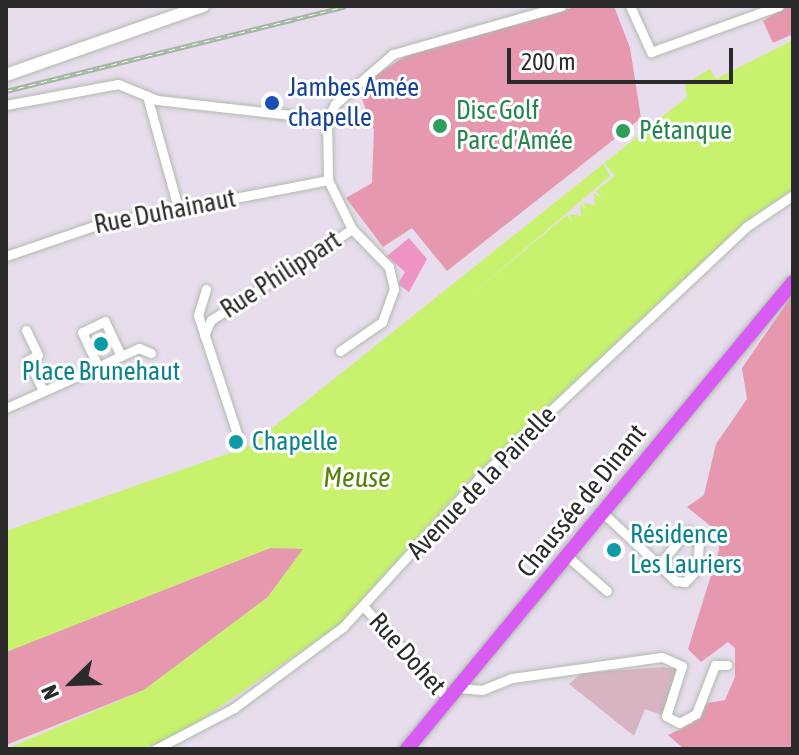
<!DOCTYPE html>
<meta charset="utf-8">
<style>
body{margin:0}
#map{position:relative;width:799px;height:755px;overflow:hidden;background:#e7dded;font-family:"Asap Condensed",sans-serif}
div>[style]{position:absolute}
[style*='--x']{left:calc(var(--x)*1px);top:calc(var(--y)*1px);width:calc(var(--w)*1px);rotate:calc(var(--a)*1deg)}
.green>*{inset:0;background:#e598ae}
.cemetery>*{inset:0;background:#d8b4c3}
.pitch>*{inset:0;background:#ed94c2}
.water>*{inset:0;background:#c8f26d}
.pier>*{inset:0;background:#e7dded}
.roads{filter:drop-shadow(0 0 2px #b0bbad) drop-shadow(0 0 2px #b0bbad)}
.street>*{height:9px;margin:-4.5px;padding:0 4.5px;transform-origin:4.5px;border-radius:4.5px;background:#fff}
.secondary>*{height:12px;margin:-6px;padding:0 6px;transform-origin:6px;border-radius:6px;background:#fff}
.primary>*{height:14px;margin:-7px;padding:0 7px;transform-origin:7px;border-radius:7px;background:#d85bf4}
.rail>*{height:5px;margin-top:-2.5px;transform-origin:0;background:repeating-linear-gradient(90deg,#fff 0 6px,#a1b69f 0 12px);box-sizing:border-box;border-block:2px solid #a1b69f}
.dots>*{width:22px;height:22px;translate:-50% -50%;box-sizing:border-box;border:4px solid #fff;border-radius:50%}
span{translate:-50% -50%;white-space:nowrap;text-align:center;line-height:1.15;-webkit-text-stroke:6px #fff;paint-order:stroke}
.transit-label{font-size:26px;color:#164399}
.left{translate:0 -50%;text-align:left}
.leisure-label{font-size:26px;color:#27864d}
.street-label{font-size:26px;color:#2b2b2b}
.culture-label{font-size:26px;color:#0d838f}
.water-label{font-size:28px;color:#54830b;font-style:italic}
.frame{position:absolute;inset:0;border:8px solid #2b2b2b;pointer-events:none}
.north{position:absolute;left:32px;top:643px;width:80px;height:80px;-webkit-text-stroke:6px #fff;paint-order:stroke;rotate:247deg;font-size:22px;font-weight:700;line-height:32px;text-align:center;color:#2b2b2b}
.north::after{content:'';display:block;margin:auto;width:28px;height:36px;background:#2b2b2b;clip-path:polygon(50% 0,100% 100%,50% 72%,0 100%)}
.scale{position:absolute;left:507px;top:48px;width:226px;height:36px;box-sizing:border-box;border:4px solid #2b2b2b;border-top:0;padding-left:10px;font-size:24px;line-height:28px;white-space:nowrap;color:#2b2b2b;-webkit-text-stroke:6px #fff;paint-order:stroke}
</style>
<div id="map">
<div class="green">
<i style="clip-path:polygon(579px 6px,614px 6px,630px 48px,641px 118px,447px 271px,412px 228px,383px 247px,346px 198px,372px 183px,374px 130px,359px 91px,363px 83px,412px 52px)"></i>
<i style="clip-path:polygon(786px 6px,793px 6px,793px 34px,773px 43px,763px 21px)"></i>
<i style="clip-path:polygon(793px 294px,793px 749px,684px 749px,668px 735px,693px 723px,708px 703px,725px 700px,735px 677px,735px 648px,728px 642px,701px 662px,688px 649px,719px 550px,718px 532px,687px 507px,704px 495px,716px 444px,747px 399px,742px 368px)"></i>
<i style="clip-path:polygon(270px 548px,304px 548px,268px 597px,144px 690px,6px 745px,6px 652px)"></i>
</div>
<div class="cemetery">
<i style="clip-path:polygon(664px 667px,675px 669px,676px 686px,662px 715px,645px 709px,634px 736px,569px 684px,582px 673px)"></i>
</div>
<div class="pitch">
<i style="clip-path:polygon(409px 238px,427px 259px,409px 292px,398px 284px,405px 272px,387px 256px)"></i>
</div>
<div class="water">
<i style="clip-path:polygon(793px 40px,793px 189px,746px 221px,469px 480px,340px 624px,176px 737px,141px 749px,6px 749px,144px 690px,268px 597px,303px 549px,270px 548px,6px 652px,6px 531px,250px 446px,687px 97px,685px 84px,710px 69px,716px 79px)"></i>
</div>
<div class="pier">
<i style="clip-path:polygon(600px 158px,615px 176px,596px 191px,602px 199px,594px 193px,595px 205px,582px 203px,588px 210px,580px 204px,581px 216px,569px 214px,573px 223px,567px 215px,472px 294px,610px 176px)"></i>
</div>
<div class="roads">
<div class="street">
<i style="--x:630;--y:6;--w:51;--a:65.5"></i>
<i style="--x:651;--y:52;--w:136;--a:-19.8"></i>
<i style="--x:147;--y:96;--w:119;--a:74.5"></i>
<i style="--x:6;--y:105;--w:114;--a:-10.6"></i>
<i style="--x:118;--y:84;--w:42;--a:22.3"></i>
<i style="--x:157;--y:100;--w:171;--a:6.4"></i>
<i style="--x:6;--y:256;--w:99;--a:-18.8"></i>
<i style="--x:100;--y:224;--w:232;--a:-10.9"></i>
<i style="--x:206;--y:289;--w:27;--a:107"></i>
<i style="--x:198;--y:315;--w:135;--a:71.8"></i>
<i style="--x:26;--y:330;--w:28;--a:64"></i>
<i style="--x:38;--y:355;--w:11;--a:153"></i>
<i style="--x:28;--y:360;--w:34;--a:64"></i>
<i style="--x:204;--y:335;--w:17;--a:-65"></i>
<i style="--x:211;--y:320;--w:168;--a:-32.8"></i>
<i style="--x:340;--y:351;--w:51;--a:-34.6"></i>
<i style="--x:382;--y:322;--w:35;--a:-70"></i>
<i style="--x:394;--y:289;--w:23;--a:-103"></i>
<i style="--x:389;--y:267;--w:53;--a:-134.2"></i>
<i style="--x:352;--y:229;--w:55;--a:-116.1"></i>
<i style="--x:328;--y:180;--w:61;--a:-90.9"></i>
<i style="--x:327;--y:119;--w:17;--a:-62"></i>
<i style="--x:335;--y:104;--w:77;--a:-40.8"></i>
<i style="--x:393;--y:54;--w:175;--a:-15.9"></i>
<i style="--x:121;--y:356;--w:20;--a:-24"></i>
<i style="--x:139;--y:348;--w:13;--a:23"></i>
<i style="--x:6;--y:408;--w:101;--a:-24"></i>
<i style="--x:98;--y:367;--w:25;--a:-26"></i>
<i style="--x:121;--y:356;--w:38;--a:-115"></i>
<i style="--x:105;--y:321;--w:25;--a:154"></i>
<i style="--x:82;--y:332;--w:38;--a:65"></i>
<i style="--x:603;--y:513;--w:100;--a:43"></i>
<i style="--x:676;--y:581;--w:9;--a:6"></i>
<i style="--x:685;--y:582;--w:18;--a:-47"></i>
<i style="--x:697;--y:569;--w:27;--a:-86"></i>
<i style="--x:699;--y:542;--w:16;--a:-137"></i>
<i style="--x:687;--y:531;--w:44;--a:129.5"></i>
<i style="--x:567;--y:556;--w:53;--a:41.2"></i>
<i style="--x:364;--y:607;--w:126;--a:47.6"></i>
<i style="--x:460;--y:688;--w:22;--a:5"></i>
<i style="--x:482;--y:690;--w:32;--a:-22"></i>
<i style="--x:512;--y:678;--w:151;--a:-8"></i>
<i style="--x:662;--y:657;--w:22;--a:24"></i>
<i style="--x:682;--y:666;--w:52;--a:107.7"></i>
<i style="--x:666;--y:716;--w:15;--a:28"></i>
<i style="--x:679;--y:723;--w:19;--a:-28"></i>
<i style="--x:696;--y:714;--w:53;--a:-68.8"></i>
<i style="--x:715;--y:665;--w:12;--a:0"></i>
<i style="--x:156;--y:749;--w:88;--a:-27.7"></i>
<i style="--x:234;--y:708;--w:136;--a:-36.6"></i>
<i style="--x:343;--y:627;--w:200;--a:-47.6"></i>
<i style="--x:478;--y:479;--w:368;--a:-43.2"></i>
<i style="--x:746;--y:227;--w:57;--a:-34.2"></i>
</div>
<div class="secondary">
<i style="--x:6;--y:75;--w:209;--a:-19.3"></i>
</div>
<div class="primary">
<i style="--x:407;--y:749;--w:606;--a:-50.42"></i>
</div>
</div>
<div class="rail">
<i style="--x:6;--y:91;--w:350;--a:-14"></i>
</div>
<div class="dots">
<i style="left:272px;top:103px;background:#1a4fb4"></i>
<i style="left:440px;top:126px;background:#2e9e5b"></i>
<i style="left:623px;top:131px;background:#2e9e5b"></i>
<i style="left:101px;top:344px;background:#0f9aa8"></i>
<i style="left:236px;top:442px;background:#0f9aa8"></i>
<i style="left:614px;top:550px;background:#0f9aa8"></i>
</div>
<div class="transit-label">
<span class="left" style="left:288px;top:103px">Jambes Amée<br>chapelle</span>
</div>
<div class="leisure-label">
<span class="left" style="left:456px;top:126px">Disc Golf<br>Parc d'Amée</span>
<span class="left" style="left:639px;top:131px">Pétanque</span>
</div>
<div class="street-label">
<span style="left:165px;top:212px;rotate:-11deg">Rue Duhainaut</span>
<span style="left:281px;top:275px;rotate:-33deg">Rue Philippart</span>
<span style="left:482px;top:483px;rotate:-46deg">Avenue de la Pairelle</span>
<span style="left:582px;top:501px;rotate:-51deg">Chaussée de Dinant</span>
<span style="left:407px;top:654px;rotate:48deg">Rue Dohet</span>
</div>
<div class="culture-label">
<span style="left:101px;top:372px">Place Brunehaut</span>
<span class="left" style="left:252px;top:442px">Chapelle</span>
<span class="left" style="left:630px;top:550px">Résidence<br>Les Lauriers</span>
</div>
<div class="water-label">
<span style="left:357px;top:477px">Meuse</span>
</div>
<div class="frame"></div>
<div class="north">N</div>
<div class="scale">200 m</div>
</div>
